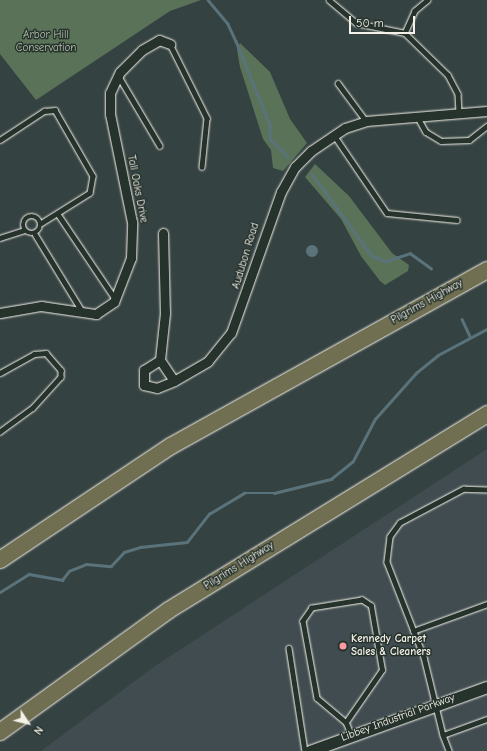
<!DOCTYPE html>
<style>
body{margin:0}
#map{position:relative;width:487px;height:751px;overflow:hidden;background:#354242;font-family:"Comic Neue",sans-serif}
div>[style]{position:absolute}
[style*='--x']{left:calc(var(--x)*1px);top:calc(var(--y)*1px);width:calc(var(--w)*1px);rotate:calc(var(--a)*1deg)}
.built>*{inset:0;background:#404c50}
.green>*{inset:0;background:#5a7358}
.water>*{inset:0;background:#5a737b}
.round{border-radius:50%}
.stream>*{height:2.5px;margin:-1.25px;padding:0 1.25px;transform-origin:1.25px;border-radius:1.25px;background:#5a737b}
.roads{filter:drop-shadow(0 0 1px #f4f1e8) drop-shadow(0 0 1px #f4f1e8)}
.service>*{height:4.5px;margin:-2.25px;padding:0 2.25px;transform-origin:2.25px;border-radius:2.25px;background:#26332d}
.service>.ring{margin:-2.25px;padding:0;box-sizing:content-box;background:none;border:4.5px solid #26332d;border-radius:50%}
.minor>*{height:9px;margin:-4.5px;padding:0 4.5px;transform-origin:4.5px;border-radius:4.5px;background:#26332d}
.tertiary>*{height:11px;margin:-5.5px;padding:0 5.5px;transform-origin:5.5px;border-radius:5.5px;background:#26332d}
.motorway>*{height:16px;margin:-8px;padding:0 8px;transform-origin:8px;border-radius:8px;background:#706f52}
.dots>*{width:11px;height:11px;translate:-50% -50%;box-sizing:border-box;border:2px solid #26332d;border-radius:50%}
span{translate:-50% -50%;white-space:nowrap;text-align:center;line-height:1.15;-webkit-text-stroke:3px #26332d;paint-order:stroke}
.park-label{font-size:11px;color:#b6bfae}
.street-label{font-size:11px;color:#f4f1e8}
.poi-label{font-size:11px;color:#f4f1e8;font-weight:700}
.left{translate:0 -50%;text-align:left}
.north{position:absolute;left:8px;top:703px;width:40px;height:40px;-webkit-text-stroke:3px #26332d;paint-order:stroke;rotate:125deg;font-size:11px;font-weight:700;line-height:16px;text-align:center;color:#f4f1e8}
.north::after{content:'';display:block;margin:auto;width:14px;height:18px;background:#f4f1e8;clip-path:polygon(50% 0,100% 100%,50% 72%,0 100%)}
.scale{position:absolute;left:349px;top:16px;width:66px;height:18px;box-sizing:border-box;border:2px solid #f4f1e8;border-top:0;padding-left:5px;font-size:12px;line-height:14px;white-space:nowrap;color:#f4f1e8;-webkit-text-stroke:3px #26332d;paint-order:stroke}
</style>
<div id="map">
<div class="built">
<i style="clip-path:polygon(487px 449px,487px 751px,41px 751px,155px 666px)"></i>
</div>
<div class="green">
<i style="clip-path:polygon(0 0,201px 0,170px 11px,36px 100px,0 54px)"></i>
<i style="clip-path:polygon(240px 43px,270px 72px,290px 119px,307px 143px,283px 171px,273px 168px,271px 150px,263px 139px,240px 67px,237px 50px)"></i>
<i style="clip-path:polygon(315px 164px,349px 196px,392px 253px,409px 265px,408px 271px,385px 285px,380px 281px,361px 256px,341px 219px,305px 177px)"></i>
</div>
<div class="water">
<i class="round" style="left:306px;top:245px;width:12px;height:12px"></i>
</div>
<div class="stream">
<i style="--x:208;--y:0;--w:31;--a:50"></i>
<i style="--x:228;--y:24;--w:19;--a:65"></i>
<i style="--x:236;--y:41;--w:91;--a:68"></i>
<i style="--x:270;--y:125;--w:14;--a:90"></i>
<i style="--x:270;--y:139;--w:25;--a:45"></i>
<i style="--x:312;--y:174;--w:102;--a:53.8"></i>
<i style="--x:372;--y:256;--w:15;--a:20"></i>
<i style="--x:386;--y:261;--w:25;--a:-18"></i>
<i style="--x:410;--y:253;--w:26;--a:36"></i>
<i style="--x:462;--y:319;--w:19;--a:65"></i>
<i style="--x:0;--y:592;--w:34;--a:-32"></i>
<i style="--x:29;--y:574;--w:34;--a:10"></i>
<i style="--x:62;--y:580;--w:11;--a:-52"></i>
<i style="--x:69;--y:571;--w:18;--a:-22"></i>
<i style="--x:86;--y:564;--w:25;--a:5"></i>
<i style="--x:111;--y:566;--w:19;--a:-47"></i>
<i style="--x:124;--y:552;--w:17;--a:-17"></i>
<i style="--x:140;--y:547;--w:47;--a:-6.1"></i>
<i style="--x:187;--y:542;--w:36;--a:-52"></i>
<i style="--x:209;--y:514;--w:41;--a:-31"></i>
<i style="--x:244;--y:493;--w:30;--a:0"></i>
<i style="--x:274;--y:493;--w:59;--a:-13.8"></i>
<i style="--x:331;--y:479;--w:28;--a:-39"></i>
<i style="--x:353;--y:461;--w:47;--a:-62.4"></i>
<i style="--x:375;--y:419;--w:62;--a:-48.3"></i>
<i style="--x:416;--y:373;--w:28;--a:-39"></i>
<i style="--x:438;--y:355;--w:55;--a:-28"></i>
</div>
<div class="roads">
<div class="service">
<i style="--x:329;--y:0;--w:35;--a:40"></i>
<i style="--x:356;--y:23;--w:50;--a:11.5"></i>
<i style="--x:428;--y:0;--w:17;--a:140"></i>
<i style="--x:415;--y:11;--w:24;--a:114"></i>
<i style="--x:405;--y:33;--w:60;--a:44.3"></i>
<i style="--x:448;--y:75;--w:21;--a:62"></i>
<i style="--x:458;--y:94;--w:18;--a:87"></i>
<i style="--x:170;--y:44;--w:83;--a:63.4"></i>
<i style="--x:207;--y:118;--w:49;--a:95.8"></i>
<i style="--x:118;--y:75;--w:82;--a:59.4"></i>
<i style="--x:338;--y:83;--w:47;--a:53.6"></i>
<i style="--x:417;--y:116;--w:18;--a:61"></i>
<i style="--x:426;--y:132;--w:17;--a:31"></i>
<i style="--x:441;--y:141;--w:28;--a:-2"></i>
<i style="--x:469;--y:140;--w:23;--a:-38"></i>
<i style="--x:334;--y:135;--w:94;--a:55.8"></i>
<i style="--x:387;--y:213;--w:70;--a:5.7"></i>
<i style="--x:0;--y:140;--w:53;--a:-33.4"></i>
<i style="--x:44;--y:111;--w:11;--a:-5"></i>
<i style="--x:55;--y:110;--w:76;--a:60.1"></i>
<i style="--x:93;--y:176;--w:17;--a:100"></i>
<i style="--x:90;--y:193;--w:57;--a:148"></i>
<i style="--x:58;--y:214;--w:104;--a:56"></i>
<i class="ring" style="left:23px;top:216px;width:13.5px;height:13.5px"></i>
<i style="--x:35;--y:234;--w:90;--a:58.6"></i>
<i style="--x:0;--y:238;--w:25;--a:-18"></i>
<i style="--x:0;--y:373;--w:39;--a:-29"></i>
<i style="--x:34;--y:354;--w:12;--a:-5"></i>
<i style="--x:46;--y:353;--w:23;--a:49"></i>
<i style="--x:61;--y:370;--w:7;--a:90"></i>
<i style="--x:61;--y:377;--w:42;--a:132.1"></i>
<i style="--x:33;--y:408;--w:41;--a:144"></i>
<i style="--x:487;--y:490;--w:23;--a:-178"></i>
<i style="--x:464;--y:489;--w:72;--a:152"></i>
<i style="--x:400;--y:523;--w:17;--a:126"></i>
<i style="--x:390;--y:537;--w:25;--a:97"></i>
<i style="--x:387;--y:562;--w:102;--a:68.7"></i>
<i style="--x:424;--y:657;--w:80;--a:76.3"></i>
<i style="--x:443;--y:735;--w:47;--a:-20"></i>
<i style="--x:413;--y:631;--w:79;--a:-20"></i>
<i style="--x:289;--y:648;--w:104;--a:81.2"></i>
<i style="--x:346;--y:722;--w:63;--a:-55.3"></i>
<i style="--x:382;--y:670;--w:65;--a:-99.8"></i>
<i style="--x:371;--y:606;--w:11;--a:-146"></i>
<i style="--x:362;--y:600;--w:51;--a:170.9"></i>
<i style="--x:312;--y:608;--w:16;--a:125"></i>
<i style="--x:303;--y:621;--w:78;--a:79.7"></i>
<i style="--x:317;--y:698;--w:38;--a:40"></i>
<i style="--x:346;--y:722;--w:13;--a:67"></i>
<i style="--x:443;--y:735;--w:17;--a:69"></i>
</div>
<div class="minor">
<i style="--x:163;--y:233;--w:80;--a:88.6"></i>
<i style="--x:165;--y:313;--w:47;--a:96.1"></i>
<i style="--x:160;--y:360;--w:25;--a:56"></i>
<i style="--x:174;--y:381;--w:39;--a:-30"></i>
<i style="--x:208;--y:361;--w:36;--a:-51"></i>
<i style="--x:231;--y:333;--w:150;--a:-70.5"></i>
<i style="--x:281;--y:192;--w:29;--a:-61"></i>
<i style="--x:295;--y:167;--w:23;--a:-45"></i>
<i style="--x:311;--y:151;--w:41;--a:-34.1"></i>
<i style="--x:345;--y:128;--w:22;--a:-18"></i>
<i style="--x:366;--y:121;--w:121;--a:-4.7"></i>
<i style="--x:0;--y:313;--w:42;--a:-9.7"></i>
<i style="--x:41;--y:306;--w:56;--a:8.3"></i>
<i style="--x:96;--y:314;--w:22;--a:-34"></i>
<i style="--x:114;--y:302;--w:47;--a:-68.9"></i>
<i style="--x:131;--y:258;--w:36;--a:-88"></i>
<i style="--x:132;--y:222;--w:110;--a:-101.5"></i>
<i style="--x:110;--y:114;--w:21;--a:-90"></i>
<i style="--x:110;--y:93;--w:23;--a:-65"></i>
<i style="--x:120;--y:72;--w:31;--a:-45"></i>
<i style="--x:142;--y:50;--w:20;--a:-30"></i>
<i style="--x:159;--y:40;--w:12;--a:20"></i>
<i style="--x:160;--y:360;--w:19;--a:148"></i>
<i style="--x:144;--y:370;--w:15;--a:90"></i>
<i style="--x:144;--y:385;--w:13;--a:13"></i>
<i style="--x:157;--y:388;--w:18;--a:-22"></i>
</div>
<div class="tertiary">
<i style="--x:310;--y:751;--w:188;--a:-19.9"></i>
</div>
<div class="motorway">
<i style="--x:0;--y:560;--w:206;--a:-33.7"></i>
<i style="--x:171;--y:446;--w:362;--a:-29.1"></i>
<i style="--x:0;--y:732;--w:208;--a:-35.8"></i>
<i style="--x:169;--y:610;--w:374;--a:-31.6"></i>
</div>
</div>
<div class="dots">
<i style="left:343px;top:646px;background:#ff9aa2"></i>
</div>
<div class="park-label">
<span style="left:46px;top:42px">Arbor Hill<br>Conservation</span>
</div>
<div class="street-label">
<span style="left:137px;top:189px;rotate:79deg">Tall Oaks Drive</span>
<span style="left:246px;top:256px;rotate:-73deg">Audubon Road</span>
<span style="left:427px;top:302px;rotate:-29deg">Pilgrims Highway</span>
<span style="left:239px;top:566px;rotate:-32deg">Pilgrims Highway</span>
<span style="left:398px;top:718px;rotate:-20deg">Libbey Industrial Parkway</span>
</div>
<div class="poi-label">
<span class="left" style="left:351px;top:646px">Kennedy Carpet<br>Sales &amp; Cleaners</span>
</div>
<div class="north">N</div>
<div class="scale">50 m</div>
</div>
